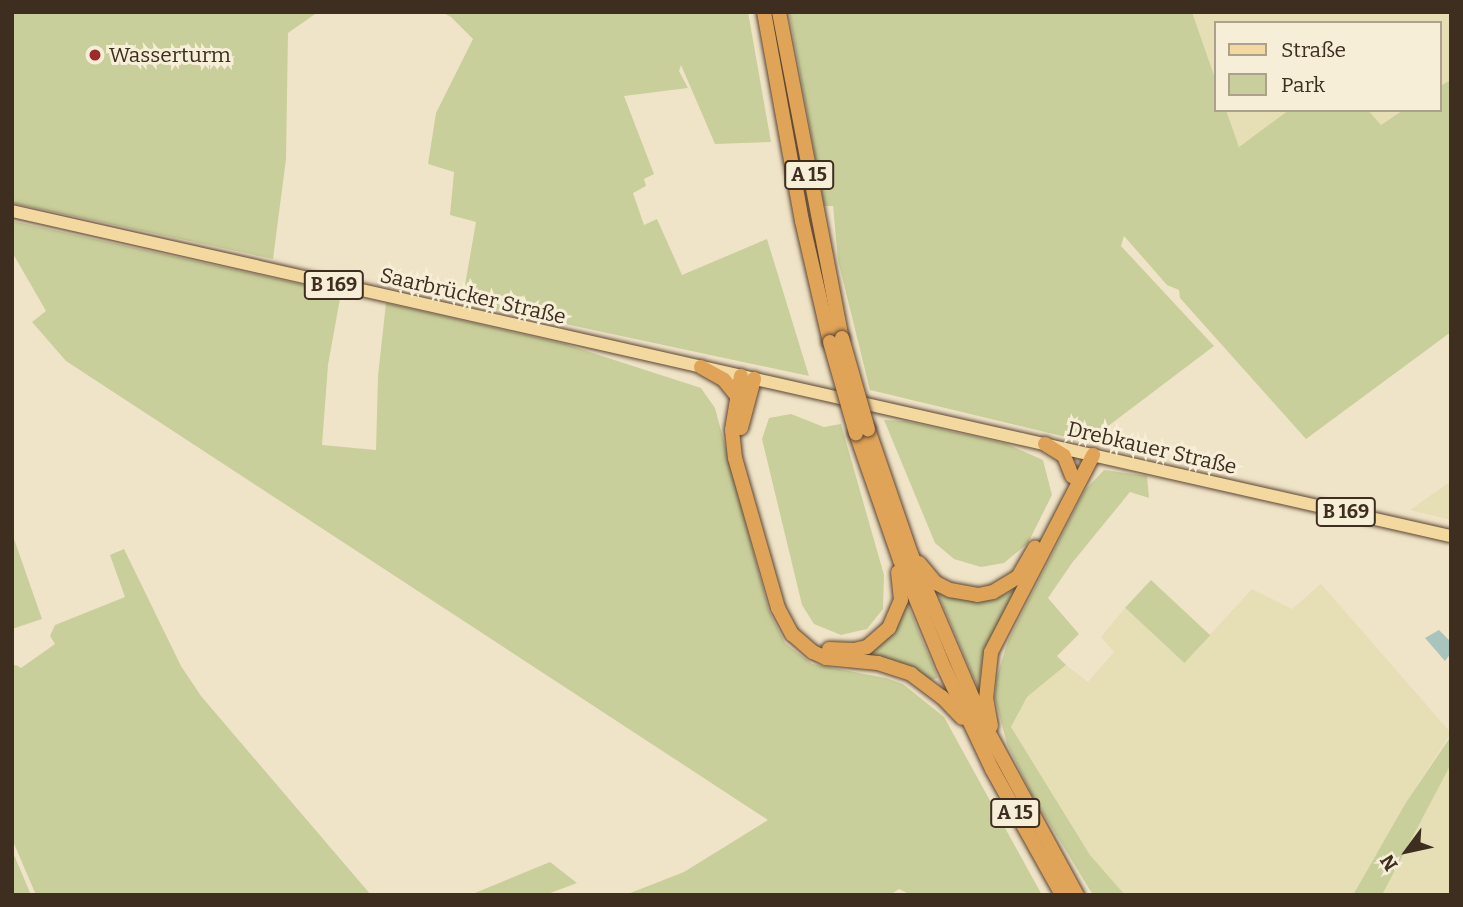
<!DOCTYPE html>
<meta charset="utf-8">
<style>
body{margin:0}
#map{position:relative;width:1463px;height:907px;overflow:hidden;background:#f0e4c8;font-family:Bitter,serif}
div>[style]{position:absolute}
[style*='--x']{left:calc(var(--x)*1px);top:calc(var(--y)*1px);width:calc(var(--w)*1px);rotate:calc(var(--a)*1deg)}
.farmland>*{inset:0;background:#e6deb5}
.green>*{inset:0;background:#c9cf9b;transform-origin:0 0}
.water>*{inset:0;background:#a9c4bc}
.roads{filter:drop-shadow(0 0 2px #5b4430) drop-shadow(0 0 2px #5b4430)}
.primary>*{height:12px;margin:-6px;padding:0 6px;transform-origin:6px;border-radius:6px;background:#f3d9a0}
.highway>*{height:14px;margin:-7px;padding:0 7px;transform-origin:7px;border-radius:7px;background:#e0a458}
.bridges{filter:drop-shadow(0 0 2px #5b4430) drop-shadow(0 0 2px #5b4430)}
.highway-bridge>*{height:14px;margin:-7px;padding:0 7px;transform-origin:7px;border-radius:7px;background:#e0a458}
.dots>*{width:19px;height:19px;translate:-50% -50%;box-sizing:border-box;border:4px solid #f7eed8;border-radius:50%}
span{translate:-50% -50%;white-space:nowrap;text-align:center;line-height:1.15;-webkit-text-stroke:6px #f7eed8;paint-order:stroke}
.shield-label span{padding:2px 5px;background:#f7eed8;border:2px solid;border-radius:5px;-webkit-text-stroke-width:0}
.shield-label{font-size:19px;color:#3d2e20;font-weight:700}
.poi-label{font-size:21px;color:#3d2e20}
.left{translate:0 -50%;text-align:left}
.street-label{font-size:21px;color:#3d2e20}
.frame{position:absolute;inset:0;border:14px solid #3d2e20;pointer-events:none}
.legend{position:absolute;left:1214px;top:21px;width:228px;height:91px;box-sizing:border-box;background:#f7eed8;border:2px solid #ada18e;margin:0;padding:9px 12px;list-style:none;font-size:21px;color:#3d2e20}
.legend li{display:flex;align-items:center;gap:14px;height:35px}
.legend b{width:35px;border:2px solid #ada18e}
.north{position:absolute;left:1372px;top:816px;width:70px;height:70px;-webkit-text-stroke:5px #f7eed8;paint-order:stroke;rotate:237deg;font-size:19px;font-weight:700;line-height:28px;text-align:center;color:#3d2e20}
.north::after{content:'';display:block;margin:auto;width:24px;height:32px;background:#3d2e20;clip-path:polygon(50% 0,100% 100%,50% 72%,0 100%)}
</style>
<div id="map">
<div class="farmland">
<i style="clip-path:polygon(1192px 12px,1451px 12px,1451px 80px,1440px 86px,1440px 23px,1216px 23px,1216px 81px)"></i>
<i style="clip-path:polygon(1226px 110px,1289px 110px,1239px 147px)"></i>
<i style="clip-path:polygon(1368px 110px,1403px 110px,1381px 125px)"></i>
<i style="clip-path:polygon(1451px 481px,1451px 520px,1410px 510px)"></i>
<i style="clip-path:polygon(1321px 584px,1451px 733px,1405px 804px,1353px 895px,1125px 895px,1090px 855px,1011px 727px,1027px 697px,1066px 665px,1088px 682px,1114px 652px,1101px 637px,1125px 608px,1184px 663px,1252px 589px,1292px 609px)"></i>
<i style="clip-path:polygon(1451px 764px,1451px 895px,1382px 895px)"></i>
</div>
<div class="green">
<i style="clip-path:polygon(12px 12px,318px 12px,288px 33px,286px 159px,273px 259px,12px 203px)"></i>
<i style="clip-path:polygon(442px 12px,748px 12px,771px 142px,715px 144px,681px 65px,679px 71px,688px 88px,624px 96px,654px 174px,644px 179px,646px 186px,633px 193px,644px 225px,657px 219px,682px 275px,767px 239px,809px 376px,462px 302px,476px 222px,450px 215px,454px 172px,428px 164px,436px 113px,473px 39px,451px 17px)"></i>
<i style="clip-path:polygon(789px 12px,1192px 12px,1216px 81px,1216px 110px,1226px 110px,1239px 147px,1289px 110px,1368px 110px,1381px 125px,1403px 110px,1440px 110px,1440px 86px,1451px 80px,1451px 332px,1306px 439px,1180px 298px,1179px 290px,1167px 285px,1124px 236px,1121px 246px,1214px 346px,1087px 442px,870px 390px,838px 260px,833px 206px,824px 206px)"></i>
<i style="clip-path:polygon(12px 221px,341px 293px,328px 365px,322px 445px,376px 450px,378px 376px,386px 303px,565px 344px,701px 388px,715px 408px,769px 611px,785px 643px,812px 664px,886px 678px,903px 684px,944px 717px,1042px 895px,911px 895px,899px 889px,890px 895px,625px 895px,684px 872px,768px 820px,66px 361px,32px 322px,46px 311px,12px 252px)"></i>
<i style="clip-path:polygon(791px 414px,824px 427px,841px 424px,884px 575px,883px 609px,867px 629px,841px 635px,814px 624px,802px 605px,762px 439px,769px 418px)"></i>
<i style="clip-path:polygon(884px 420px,905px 421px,1007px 444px,1043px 460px,1052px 495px,1028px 543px,1004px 563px,981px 567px,954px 559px,935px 543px)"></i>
<i style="clip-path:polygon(1104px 470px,1147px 476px,1149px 498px,1130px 492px,1072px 563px,1048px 598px,1079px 634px,1057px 656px,1066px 665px,1027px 697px,1011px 727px,1090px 855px,1125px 895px,1093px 895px,1032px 795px,1007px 744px,995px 698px,997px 676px,1008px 641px,1085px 490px)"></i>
<i style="clip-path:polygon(12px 533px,42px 619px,12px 629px)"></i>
<i style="clip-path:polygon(124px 549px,181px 666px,201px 696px,371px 895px,36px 895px,12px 839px,12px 666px,16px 665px,21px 668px,55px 644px,50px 636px,55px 625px,125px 597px,110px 555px)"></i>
<i style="left:1151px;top:580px;width:81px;height:38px;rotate:43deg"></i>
<i style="clip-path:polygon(935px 587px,949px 597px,964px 600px,995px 599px,1016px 589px,983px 656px,979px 690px)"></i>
<i style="clip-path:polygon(907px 603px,938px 678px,930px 680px,864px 655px)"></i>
<i style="clip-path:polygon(1451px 736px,1451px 764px,1382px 895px,1353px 895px,1405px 804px)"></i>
<i style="clip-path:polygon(12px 850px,31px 895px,12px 895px)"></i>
<i style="clip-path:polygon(550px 862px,577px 883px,545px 895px,470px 895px)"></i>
</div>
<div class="water">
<i style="clip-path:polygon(1439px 630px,1451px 642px,1451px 653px,1445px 661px,1425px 638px)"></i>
</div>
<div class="roads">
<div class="primary">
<i style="--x:12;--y:211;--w:1475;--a:12.73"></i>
</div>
<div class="highway">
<i style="--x:764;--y:12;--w:212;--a:79.7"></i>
<i style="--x:802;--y:221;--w:124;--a:77"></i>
<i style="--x:779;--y:12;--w:332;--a:79.1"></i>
<i style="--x:701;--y:367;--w:26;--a:29"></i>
<i style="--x:724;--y:380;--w:22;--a:51"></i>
<i style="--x:741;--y:376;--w:55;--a:99.5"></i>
<i style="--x:732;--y:430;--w:28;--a:84"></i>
<i style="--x:735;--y:458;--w:156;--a:74"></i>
<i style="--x:778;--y:608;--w:30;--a:62"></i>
<i style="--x:792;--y:634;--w:28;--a:41"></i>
<i style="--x:813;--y:652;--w:14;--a:25"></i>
<i style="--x:826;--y:658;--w:52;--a:5.5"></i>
<i style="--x:878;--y:663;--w:35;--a:18"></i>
<i style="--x:911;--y:674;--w:39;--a:37"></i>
<i style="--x:942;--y:697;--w:29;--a:46"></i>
<i style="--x:741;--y:428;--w:51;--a:-75.1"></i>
<i style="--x:868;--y:429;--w:132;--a:71"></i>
<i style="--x:911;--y:554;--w:185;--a:66.8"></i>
<i style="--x:984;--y:724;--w:195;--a:61.5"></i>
<i style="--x:856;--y:433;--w:134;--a:70.9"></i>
<i style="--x:900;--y:560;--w:113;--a:67.7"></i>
<i style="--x:943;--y:665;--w:115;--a:64.8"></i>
<i style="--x:992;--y:769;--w:144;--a:60.9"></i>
<i style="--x:1045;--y:444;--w:22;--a:32"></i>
<i style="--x:1064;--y:456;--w:22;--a:68"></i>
<i style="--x:919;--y:563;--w:26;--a:50"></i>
<i style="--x:936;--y:583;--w:16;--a:27"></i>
<i style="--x:950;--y:590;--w:28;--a:10"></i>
<i style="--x:978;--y:595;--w:15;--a:-11"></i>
<i style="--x:993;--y:592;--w:29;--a:-31"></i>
<i style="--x:1018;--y:577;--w:34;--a:-60"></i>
<i style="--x:829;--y:649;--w:25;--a:2"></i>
<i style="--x:854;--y:650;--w:13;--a:-13"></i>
<i style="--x:867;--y:647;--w:29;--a:-41"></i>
<i style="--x:889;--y:628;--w:30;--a:-67"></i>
<i style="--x:901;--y:600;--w:28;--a:-96"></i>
<i style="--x:991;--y:726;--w:27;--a:-100"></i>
<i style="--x:986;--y:699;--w:47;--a:-83.9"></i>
<i style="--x:991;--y:652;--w:222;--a:-62.6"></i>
</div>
</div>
<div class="bridges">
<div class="highway-bridge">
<i style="--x:842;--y:338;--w:95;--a:74.1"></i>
<i style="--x:830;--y:342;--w:95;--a:74.1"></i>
</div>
</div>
<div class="dots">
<i style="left:95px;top:55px;background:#9e2a2b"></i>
</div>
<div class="shield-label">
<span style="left:809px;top:175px">A 15</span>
<span style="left:334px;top:285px">B 169</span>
<span style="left:1346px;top:512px">B 169</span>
<span style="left:1015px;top:813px">A 15</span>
</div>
<div class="poi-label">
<span class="left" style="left:109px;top:55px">Wasserturm</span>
</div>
<div class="street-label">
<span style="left:473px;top:296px;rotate:13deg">Saarbrücker Straße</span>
<span style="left:1152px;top:448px;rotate:13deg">Drebkauer Straße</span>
</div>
<div class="frame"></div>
<ul class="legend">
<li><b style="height:9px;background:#f3d9a0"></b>Straße</li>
<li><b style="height:19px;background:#c9cf9b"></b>Park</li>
</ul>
<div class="north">N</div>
</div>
